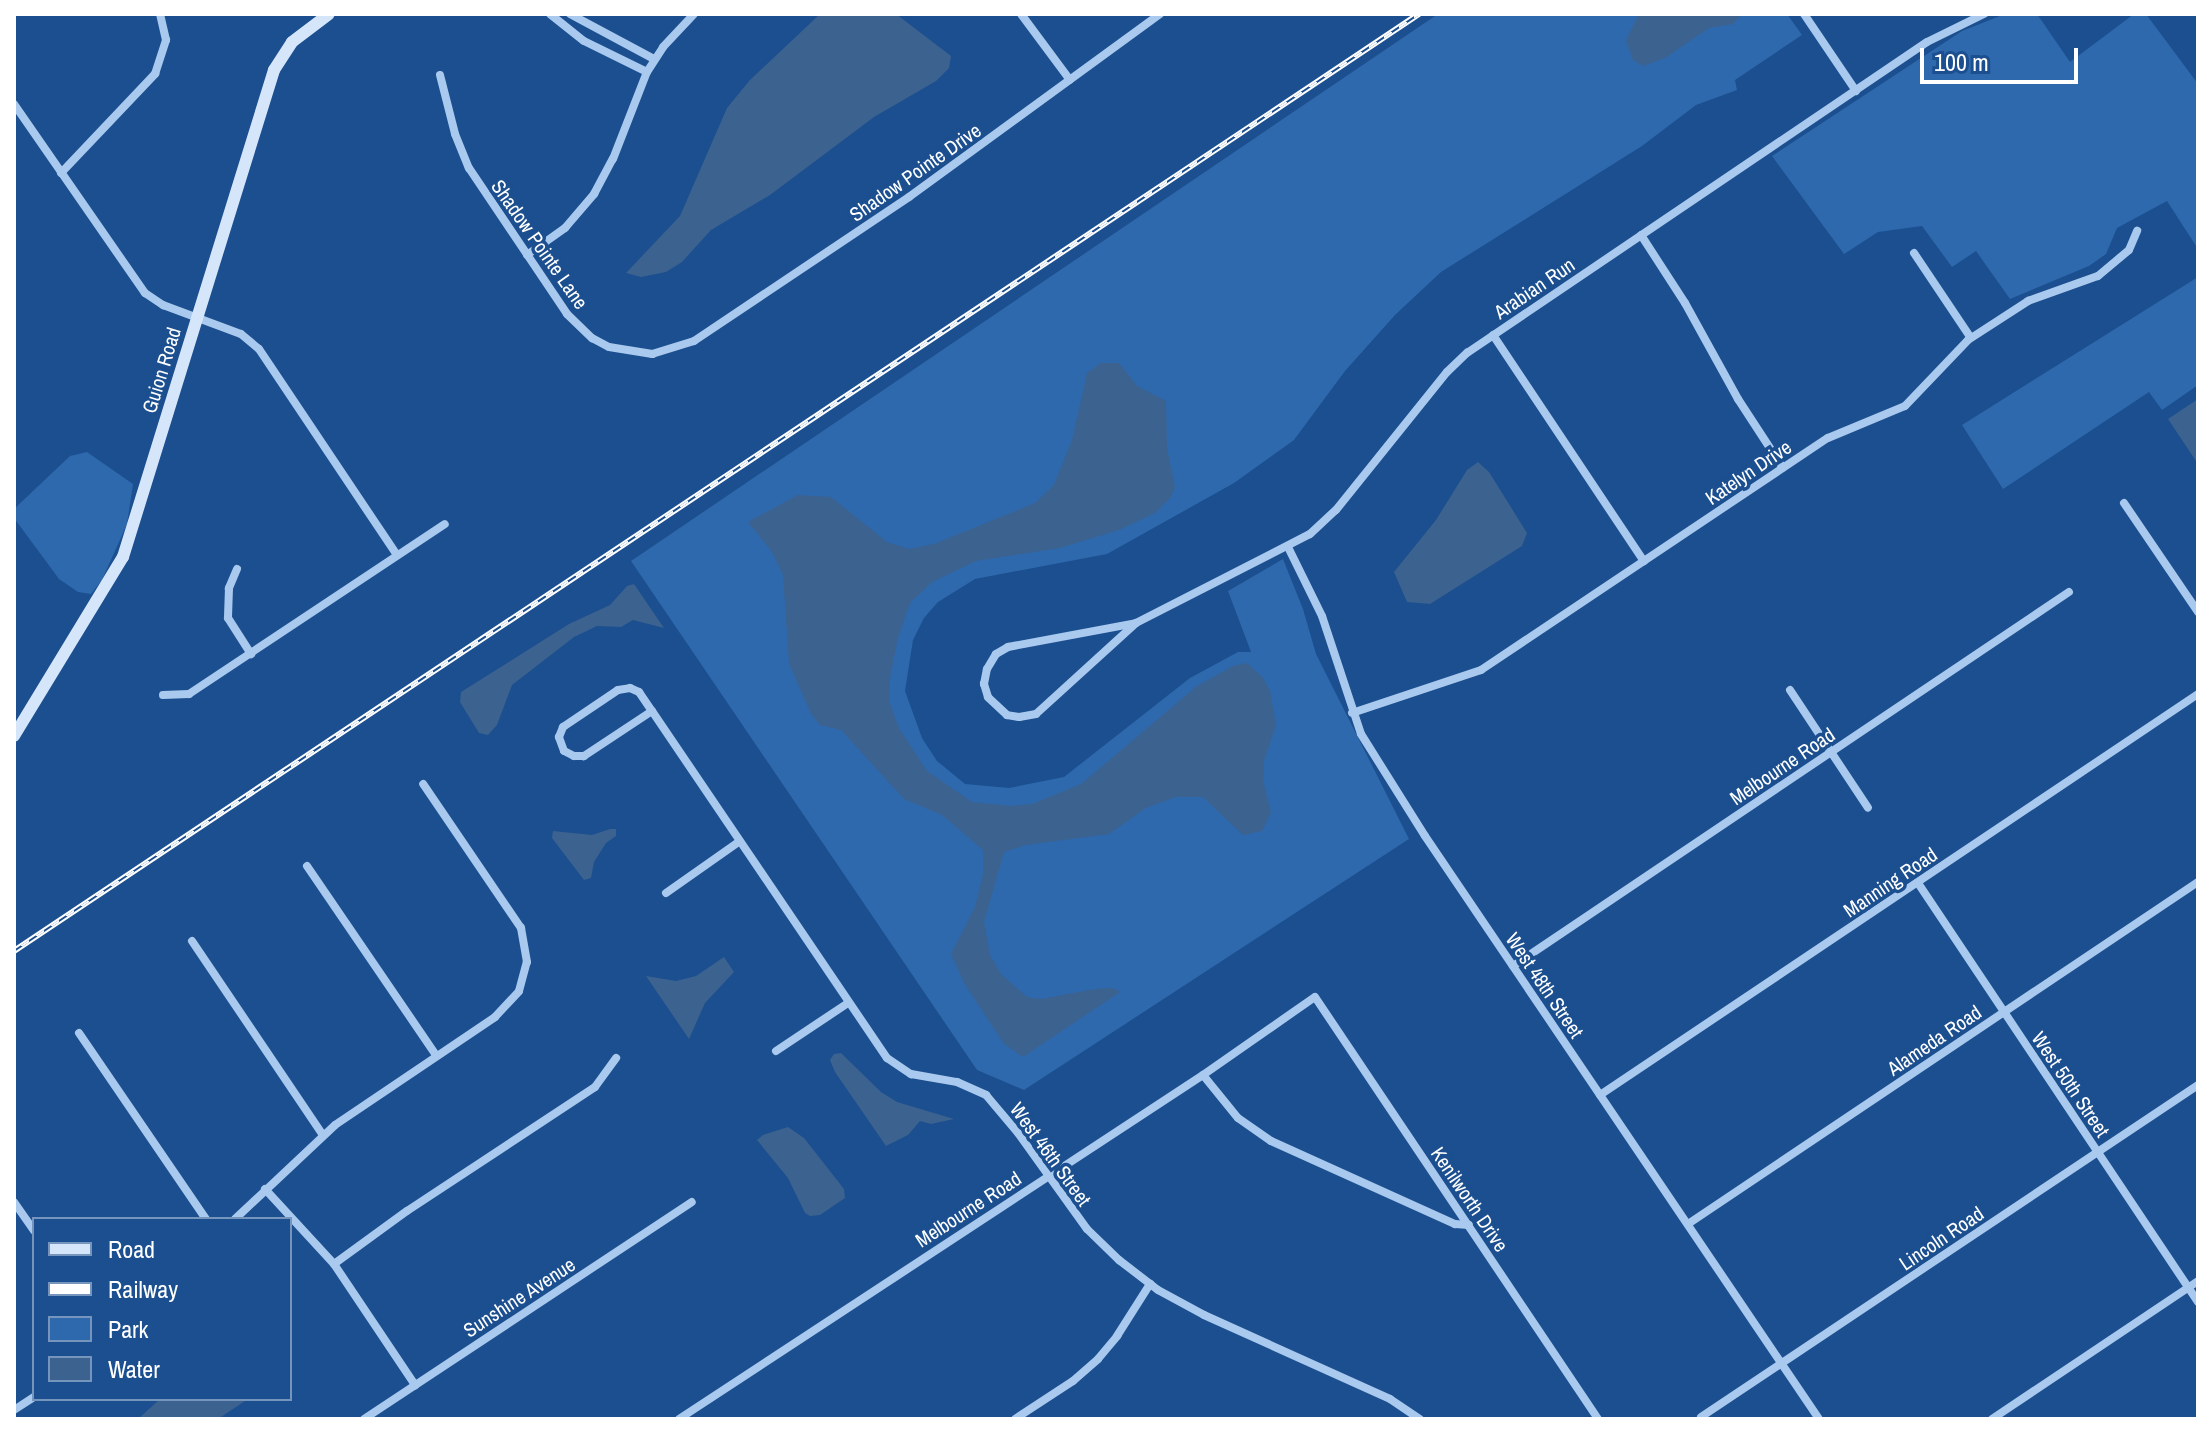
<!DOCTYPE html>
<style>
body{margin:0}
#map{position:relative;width:2212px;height:1433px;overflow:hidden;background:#1b4f8f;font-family:"Archivo Narrow",sans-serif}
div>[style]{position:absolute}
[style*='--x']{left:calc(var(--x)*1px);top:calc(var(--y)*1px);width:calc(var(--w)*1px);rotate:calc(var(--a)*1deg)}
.green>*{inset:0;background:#2e69ad}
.water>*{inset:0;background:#3c6290}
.street>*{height:8px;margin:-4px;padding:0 4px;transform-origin:4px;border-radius:4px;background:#a9c9ee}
.secondary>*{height:12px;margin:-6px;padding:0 6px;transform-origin:6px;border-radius:6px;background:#d6e6fa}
.rail>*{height:6px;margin-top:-3px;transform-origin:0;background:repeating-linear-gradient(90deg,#1b4f8f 0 9px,#fff 0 18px);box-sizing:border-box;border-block:2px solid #fff}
span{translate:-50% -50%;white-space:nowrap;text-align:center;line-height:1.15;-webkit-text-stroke:7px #1b4f8f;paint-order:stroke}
.street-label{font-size:20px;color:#fff}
.frame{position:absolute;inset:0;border:16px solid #fff;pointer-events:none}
.legend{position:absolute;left:32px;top:1217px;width:260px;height:184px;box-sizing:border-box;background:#1b4f8f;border:2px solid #7695bc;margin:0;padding:10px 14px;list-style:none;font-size:24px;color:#fff}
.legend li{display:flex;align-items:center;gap:16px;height:40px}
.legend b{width:40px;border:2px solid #7695bc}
.scale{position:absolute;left:1920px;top:48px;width:158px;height:36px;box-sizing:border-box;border:4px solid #fff;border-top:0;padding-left:10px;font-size:24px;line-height:28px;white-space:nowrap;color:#fff;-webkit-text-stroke:6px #1b4f8f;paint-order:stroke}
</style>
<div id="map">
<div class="green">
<i style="clip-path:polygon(1438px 14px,1787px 14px,1802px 35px,1735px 80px,1737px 90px,1696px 105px,1642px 146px,1441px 272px,1395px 315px,1345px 371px,1294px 440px,1234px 483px,1107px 554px,975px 579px,938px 602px,924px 618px,913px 640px,905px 691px,922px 738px,937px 761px,965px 784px,1009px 788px,1064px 777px,1190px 678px,1238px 652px,1251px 652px,1228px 591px,1283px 559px,1303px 609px,1316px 654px,1409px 839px,1024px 1090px,977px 1070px,631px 561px)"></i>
<i style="clip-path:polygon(2005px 14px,2037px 14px,2070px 62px,2134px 14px,2146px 14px,2198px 84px,2198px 249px,2167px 201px,2117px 228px,2106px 254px,2089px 266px,2010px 299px,1976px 251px,1952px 267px,1922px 226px,1878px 232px,1844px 254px,1772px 156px,1962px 31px)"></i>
<i style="clip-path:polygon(2198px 277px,2198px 385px,2162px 410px,2149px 392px,2003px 489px,1962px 425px)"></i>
<i style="clip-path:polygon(87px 452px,133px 484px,127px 524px,102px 580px,91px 594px,78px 592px,59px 579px,14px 518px,14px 509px,70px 456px)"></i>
</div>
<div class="water">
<i style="clip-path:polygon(820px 14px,896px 14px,951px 56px,949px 68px,936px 81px,874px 117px,770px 195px,711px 230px,682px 262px,666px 272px,641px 277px,626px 273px,680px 216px,727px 108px,750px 80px)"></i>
<i style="clip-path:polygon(1639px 14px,1742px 14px,1733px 24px,1709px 28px,1665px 58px,1643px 66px,1633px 60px,1626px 40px)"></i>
<i style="clip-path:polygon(1101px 363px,1119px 363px,1137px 386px,1166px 401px,1167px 448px,1175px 487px,1171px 497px,1155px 513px,1119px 530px,1060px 548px,976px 561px,932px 582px,910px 603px,898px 638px,890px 678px,889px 701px,899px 728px,927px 771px,972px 802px,1011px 806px,1032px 804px,1081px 784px,1197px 686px,1233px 666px,1247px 663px,1263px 678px,1270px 691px,1276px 725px,1264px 761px,1263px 780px,1271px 813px,1262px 831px,1243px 835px,1203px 797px,1176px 797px,1146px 808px,1109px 834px,1026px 845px,1004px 852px,984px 922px,990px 955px,1001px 974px,1027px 997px,1041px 999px,1095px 989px,1113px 988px,1120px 992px,1023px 1057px,1004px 1044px,964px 983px,951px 954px,975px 907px,983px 874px,983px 850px,942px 815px,904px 799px,841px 730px,820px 725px,811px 714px,789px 663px,783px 575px,772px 552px,748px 522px,798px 495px,831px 497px,887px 542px,909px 549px,934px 544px,1035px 503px,1054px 485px,1072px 440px,1087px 373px)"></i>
<i style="clip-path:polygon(2198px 399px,2198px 464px,2168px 419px)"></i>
<i style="clip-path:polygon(1478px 462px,1489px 472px,1527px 533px,1522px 546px,1430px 604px,1407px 602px,1394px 572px,1436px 520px,1467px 470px)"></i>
<i style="clip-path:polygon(634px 584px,664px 628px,633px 620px,621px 627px,597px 626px,574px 637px,512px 685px,497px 725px,488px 735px,479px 733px,460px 702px,461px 692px,569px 624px,610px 605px,627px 586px)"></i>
<i style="clip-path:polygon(610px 829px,616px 829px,616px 836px,606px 843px,594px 862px,591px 878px,584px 880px,552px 838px,553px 831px,592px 835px)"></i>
<i style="clip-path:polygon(724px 957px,734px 972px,705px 1003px,689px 1039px,646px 976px,676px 981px,696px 976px)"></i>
<i style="clip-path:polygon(841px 1053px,881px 1092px,897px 1102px,954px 1119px,931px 1124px,920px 1121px,908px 1135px,886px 1146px,835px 1072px,830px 1060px,834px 1054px)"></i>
<i style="clip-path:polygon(788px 1127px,804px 1138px,844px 1189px,845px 1198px,820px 1215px,810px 1216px,805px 1213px,788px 1178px,757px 1140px,763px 1135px)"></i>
<i style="clip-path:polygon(160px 1399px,248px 1399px,218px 1419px,138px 1419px)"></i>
</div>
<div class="street">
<i style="--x:550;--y:14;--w:43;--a:38.5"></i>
<i style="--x:584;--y:41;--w:70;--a:26.2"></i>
<i style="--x:570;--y:14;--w:95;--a:28.2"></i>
<i style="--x:1021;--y:14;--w:82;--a:53.4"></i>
<i style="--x:1804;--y:14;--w:93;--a:56"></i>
<i style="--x:440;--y:75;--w:61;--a:75.7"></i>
<i style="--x:455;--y:134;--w:37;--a:68"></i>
<i style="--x:469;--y:168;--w:176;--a:56.1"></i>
<i style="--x:567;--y:314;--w:35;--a:44"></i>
<i style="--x:592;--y:338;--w:19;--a:28"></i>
<i style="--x:609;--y:347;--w:44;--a:9.2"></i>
<i style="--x:652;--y:354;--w:44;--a:-17.2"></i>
<i style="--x:694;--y:341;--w:259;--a:-33.8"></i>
<i style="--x:909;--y:197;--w:311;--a:-36.1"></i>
<i style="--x:14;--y:104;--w:230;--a:55.3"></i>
<i style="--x:145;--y:293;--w:22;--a:34"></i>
<i style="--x:163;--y:305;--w:83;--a:20.4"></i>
<i style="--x:241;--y:334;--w:23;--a:40"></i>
<i style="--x:259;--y:349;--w:248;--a:56.2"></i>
<i style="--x:61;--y:173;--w:137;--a:-46.5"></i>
<i style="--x:155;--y:74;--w:36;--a:-72"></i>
<i style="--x:166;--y:40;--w:27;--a:-103"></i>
<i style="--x:1641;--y:235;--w:81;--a:57.1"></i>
<i style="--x:1685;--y:303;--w:110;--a:61.1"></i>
<i style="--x:1738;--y:399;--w:82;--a:56.9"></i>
<i style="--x:1914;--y:253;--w:102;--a:56.2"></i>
<i style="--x:527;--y:255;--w:47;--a:-35.4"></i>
<i style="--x:565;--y:228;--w:45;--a:-49.5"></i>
<i style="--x:594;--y:194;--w:40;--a:-62"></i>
<i style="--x:613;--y:159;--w:93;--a:-68.7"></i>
<i style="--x:647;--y:72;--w:30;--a:-57"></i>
<i style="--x:663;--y:47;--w:45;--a:-46.8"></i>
<i style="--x:1493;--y:335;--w:272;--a:56.3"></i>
<i style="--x:2124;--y:503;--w:132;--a:55.8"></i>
<i style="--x:1288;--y:547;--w:77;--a:63.8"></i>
<i style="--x:1322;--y:616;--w:124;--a:71.7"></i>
<i style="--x:1361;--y:734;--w:120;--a:57.9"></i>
<i style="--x:1425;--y:836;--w:704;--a:55.95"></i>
<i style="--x:237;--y:569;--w:21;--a:113"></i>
<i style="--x:229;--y:588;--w:30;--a:92"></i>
<i style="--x:228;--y:618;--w:43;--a:57.4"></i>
<i style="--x:1136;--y:623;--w:195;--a:-27.1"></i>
<i style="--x:1310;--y:534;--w:35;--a:-43"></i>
<i style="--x:1336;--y:510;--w:177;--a:-51.2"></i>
<i style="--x:1447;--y:372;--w:28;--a:-44"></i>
<i style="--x:1467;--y:353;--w:555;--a:-34.06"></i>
<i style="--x:1927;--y:42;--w:64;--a:-26.2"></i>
<i style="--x:1136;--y:623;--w:135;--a:137.7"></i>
<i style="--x:1036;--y:714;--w:17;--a:170"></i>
<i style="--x:1019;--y:717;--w:12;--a:-171"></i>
<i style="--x:1007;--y:715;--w:26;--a:-137"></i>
<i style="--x:988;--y:697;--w:14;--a:-107"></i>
<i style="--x:984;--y:684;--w:15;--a:-79"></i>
<i style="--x:987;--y:669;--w:17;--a:-59"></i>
<i style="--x:996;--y:654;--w:14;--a:-30"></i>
<i style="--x:1008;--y:647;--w:130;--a:-10.6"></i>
<i style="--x:630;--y:688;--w:10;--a:24"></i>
<i style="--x:639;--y:692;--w:23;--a:56"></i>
<i style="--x:652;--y:711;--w:82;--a:146.5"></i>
<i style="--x:584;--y:756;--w:10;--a:180"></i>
<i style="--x:574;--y:756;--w:11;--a:-153"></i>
<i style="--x:564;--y:751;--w:15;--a:-110"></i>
<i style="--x:559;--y:737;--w:11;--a:-68"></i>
<i style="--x:563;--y:727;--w:66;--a:-33.9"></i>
<i style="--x:618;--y:690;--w:12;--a:-9"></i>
<i style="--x:1790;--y:690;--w:141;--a:56.5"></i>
<i style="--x:163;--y:695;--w:26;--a:-2"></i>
<i style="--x:189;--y:694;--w:307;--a:-33.6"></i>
<i style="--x:652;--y:711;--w:419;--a:55.9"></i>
<i style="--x:887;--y:1058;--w:29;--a:34"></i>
<i style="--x:911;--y:1074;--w:47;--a:9.9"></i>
<i style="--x:957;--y:1082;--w:32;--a:24"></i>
<i style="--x:986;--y:1095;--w:50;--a:49.9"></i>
<i style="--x:1018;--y:1133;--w:118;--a:54.3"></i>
<i style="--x:1087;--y:1229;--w:45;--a:44.1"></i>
<i style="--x:1119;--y:1260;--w:49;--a:37.6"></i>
<i style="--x:1158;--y:1290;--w:52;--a:28.5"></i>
<i style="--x:1204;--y:1315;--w:204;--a:24.3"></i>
<i style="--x:1390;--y:1399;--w:36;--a:34"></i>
<i style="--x:1352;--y:713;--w:136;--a:-18.4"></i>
<i style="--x:1481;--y:670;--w:417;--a:-33.8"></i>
<i style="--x:1828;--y:438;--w:83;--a:-22.6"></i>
<i style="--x:1905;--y:406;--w:91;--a:-46.3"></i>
<i style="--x:1968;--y:340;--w:72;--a:-33"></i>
<i style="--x:2028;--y:301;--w:74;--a:-19.7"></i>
<i style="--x:2098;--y:276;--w:40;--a:-40"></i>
<i style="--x:2129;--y:250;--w:21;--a:-67"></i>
<i style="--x:307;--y:866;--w:229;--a:55.7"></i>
<i style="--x:1918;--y:883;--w:504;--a:56.25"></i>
<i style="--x:666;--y:893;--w:90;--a:-35.1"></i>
<i style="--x:192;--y:941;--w:234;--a:56"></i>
<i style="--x:1513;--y:966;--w:670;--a:-33.93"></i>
<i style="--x:79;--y:1033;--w:225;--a:55.7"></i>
<i style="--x:776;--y:1051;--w:87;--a:-33.7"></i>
<i style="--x:1203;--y:1075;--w:55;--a:50.9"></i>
<i style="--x:1238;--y:1118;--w:40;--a:34.9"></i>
<i style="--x:1271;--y:1141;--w:202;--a:24.3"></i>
<i style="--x:1455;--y:1224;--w:14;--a:4"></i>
<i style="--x:1600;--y:1095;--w:720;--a:-33.84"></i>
<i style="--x:265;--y:1189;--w:102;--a:47.4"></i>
<i style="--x:334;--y:1264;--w:146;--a:56.2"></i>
<i style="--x:14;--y:1202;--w:35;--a:55"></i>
<i style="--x:235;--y:1219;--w:137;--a:-43.2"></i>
<i style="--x:335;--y:1125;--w:193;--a:-34"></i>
<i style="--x:495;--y:1017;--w:35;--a:-47"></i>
<i style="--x:519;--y:991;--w:30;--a:-75"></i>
<i style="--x:527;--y:962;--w:35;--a:-100"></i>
<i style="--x:521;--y:928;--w:174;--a:-124.2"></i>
<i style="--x:1688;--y:1224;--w:614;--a:-33.85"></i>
<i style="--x:334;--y:1264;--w:90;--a:-36"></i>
<i style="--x:407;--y:1211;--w:225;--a:-33.4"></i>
<i style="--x:595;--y:1087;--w:36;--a:-54"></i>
<i style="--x:14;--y:1410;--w:24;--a:-33"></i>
<i style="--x:1701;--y:1417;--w:598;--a:-33.74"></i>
<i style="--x:364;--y:1419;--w:393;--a:-33.5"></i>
<i style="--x:679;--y:1419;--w:627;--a:-33.28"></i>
<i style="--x:1203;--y:1075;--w:136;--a:-34.9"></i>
<i style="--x:1315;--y:997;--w:508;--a:56.15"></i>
<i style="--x:1015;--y:1419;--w:69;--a:-33.2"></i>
<i style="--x:1073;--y:1381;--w:33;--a:-41"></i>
<i style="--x:1098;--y:1359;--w:30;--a:-50"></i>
<i style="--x:1117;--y:1336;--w:62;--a:-57.6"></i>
<i style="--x:1992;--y:1419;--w:248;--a:-33.8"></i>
</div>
<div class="secondary">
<i style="--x:14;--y:736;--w:210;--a:-58.7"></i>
<i style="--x:123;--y:557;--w:510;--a:-72.77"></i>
<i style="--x:274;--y:70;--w:33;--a:-57"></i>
<i style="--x:292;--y:42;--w:46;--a:-37.1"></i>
</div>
<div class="rail">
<i style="--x:14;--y:951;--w:1689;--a:-33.7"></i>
</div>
<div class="street-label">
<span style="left:915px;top:172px;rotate:-35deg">Shadow Pointe Drive</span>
<span style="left:540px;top:244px;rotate:55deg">Shadow Pointe Lane</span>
<span style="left:1534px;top:288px;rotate:-34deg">Arabian Run</span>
<span style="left:161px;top:370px;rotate:-73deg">Guion Road</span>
<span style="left:1748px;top:472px;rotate:-34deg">Katelyn Drive</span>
<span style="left:1782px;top:766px;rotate:-34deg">Melbourne Road</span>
<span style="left:1890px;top:882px;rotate:-34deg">Manning Road</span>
<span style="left:1545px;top:985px;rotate:56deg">West 48th Street</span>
<span style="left:1934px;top:1040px;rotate:-34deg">Alameda Road</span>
<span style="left:2071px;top:1084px;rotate:56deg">West 50th Street</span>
<span style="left:1051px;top:1154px;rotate:54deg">West 46th Street</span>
<span style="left:1470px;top:1199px;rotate:56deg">Kenilworth Drive</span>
<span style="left:968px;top:1209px;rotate:-33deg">Melbourne Road</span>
<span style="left:1941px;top:1238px;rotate:-34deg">Lincoln Road</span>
<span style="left:519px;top:1297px;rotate:-33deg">Sunshine Avenue</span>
</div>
<div class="frame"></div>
<ul class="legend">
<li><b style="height:10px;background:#d6e6fa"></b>Road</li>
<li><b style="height:10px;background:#fff"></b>Railway</li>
<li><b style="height:22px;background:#2e69ad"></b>Park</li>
<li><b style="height:22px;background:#3c6290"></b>Water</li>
</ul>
<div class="scale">100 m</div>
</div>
